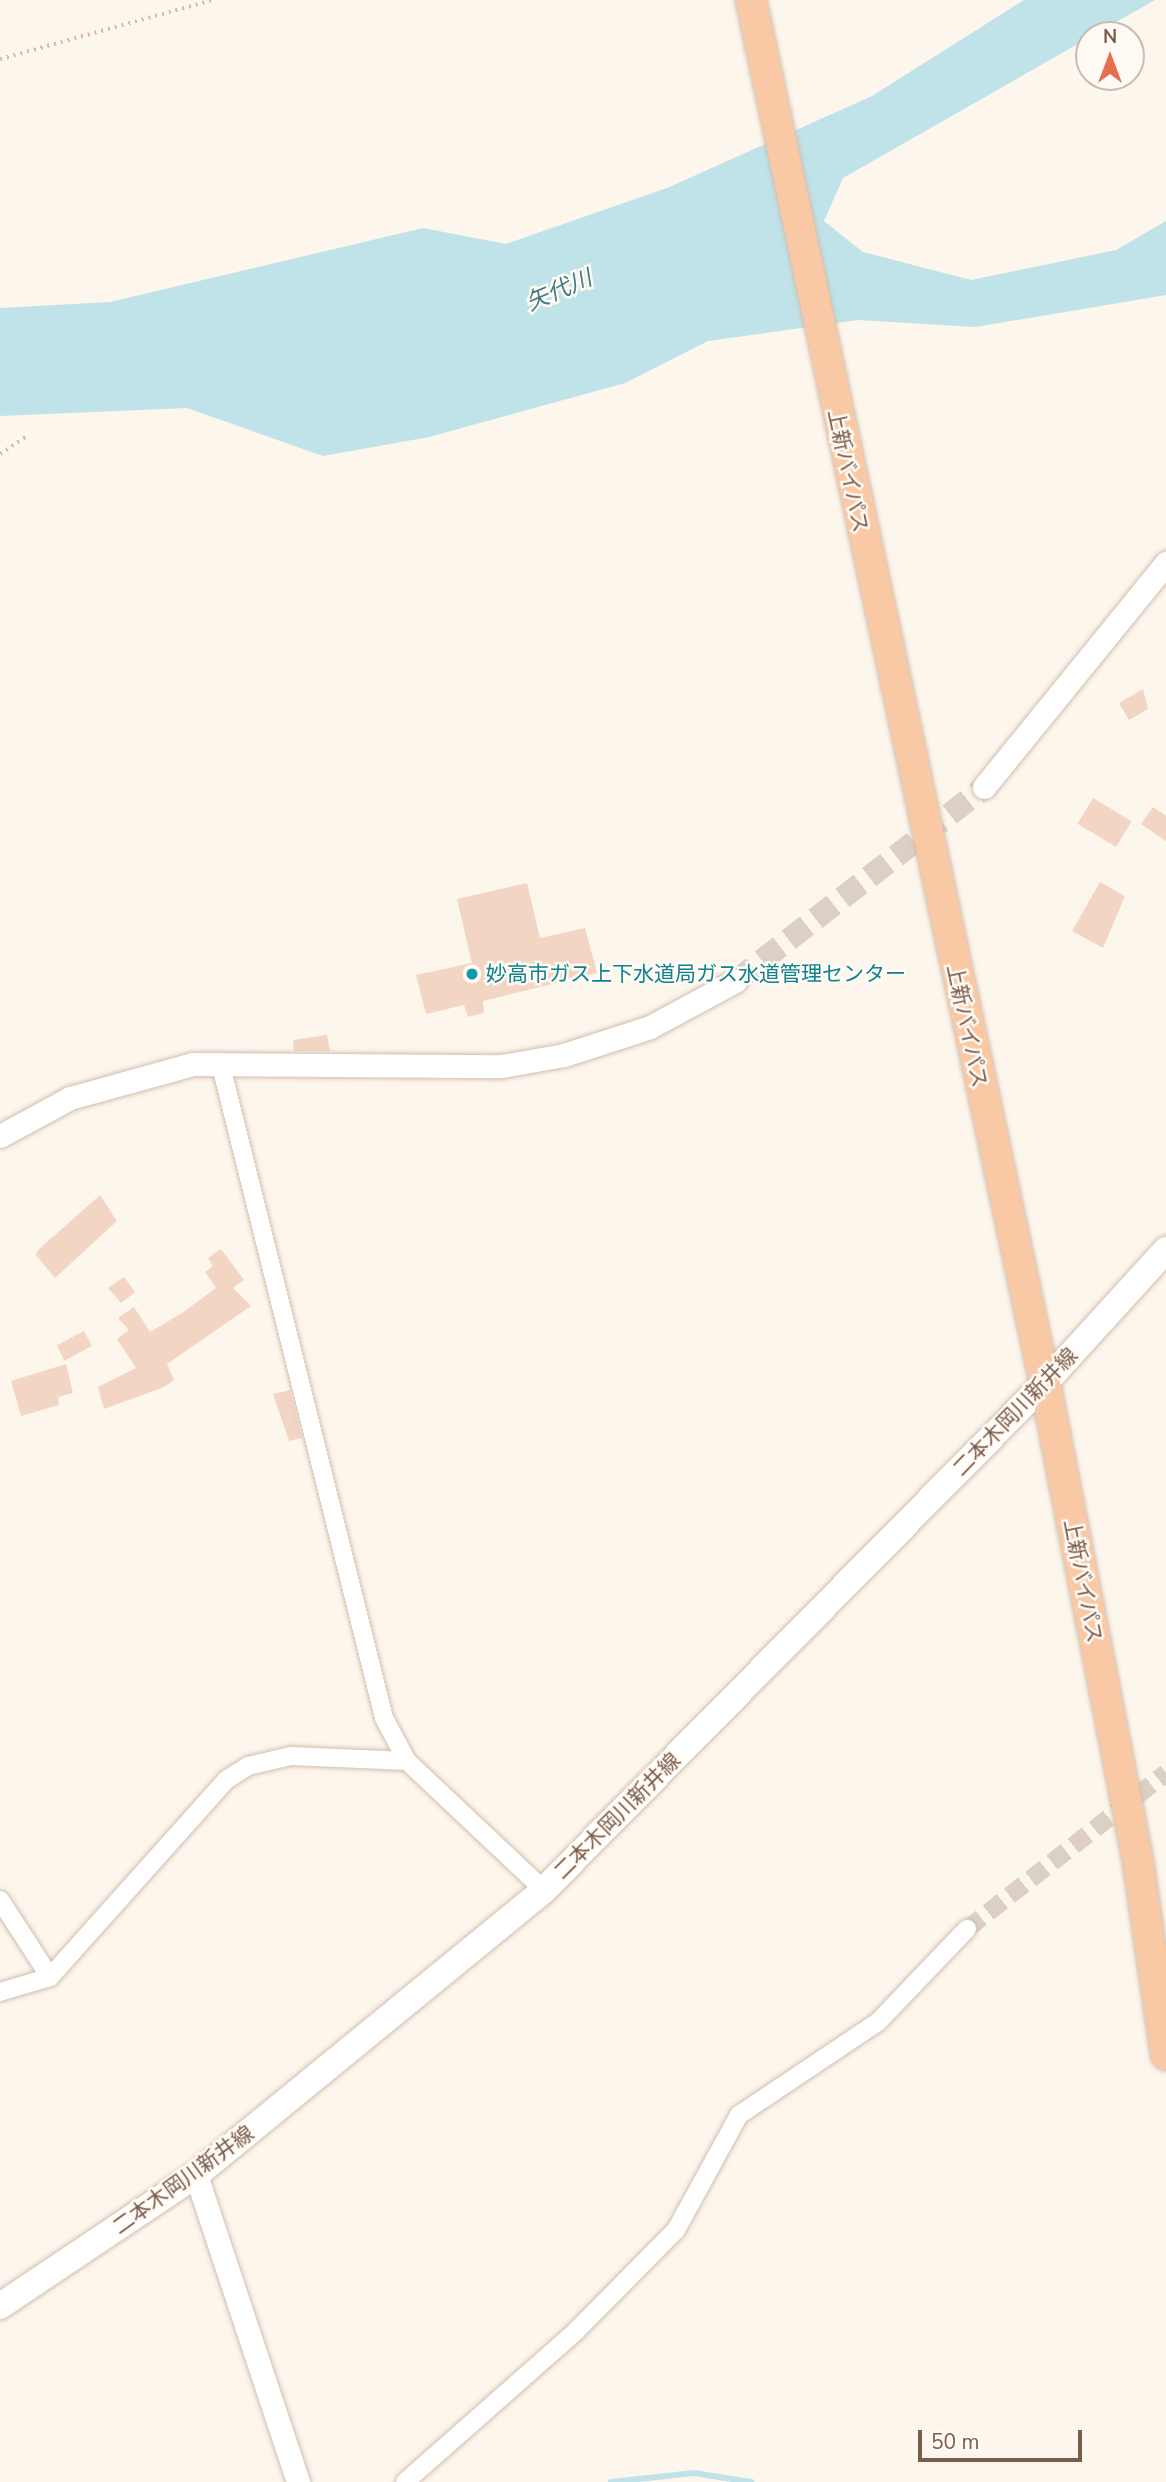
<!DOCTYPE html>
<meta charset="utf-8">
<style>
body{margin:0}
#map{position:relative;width:1166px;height:2482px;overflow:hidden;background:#fdf6ec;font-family:"Nunito Sans","Noto Sans JP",sans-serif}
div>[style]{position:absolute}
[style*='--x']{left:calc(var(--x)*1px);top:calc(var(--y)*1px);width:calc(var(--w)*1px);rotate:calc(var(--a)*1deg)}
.water>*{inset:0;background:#bfe3e8}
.stream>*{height:6px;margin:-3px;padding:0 3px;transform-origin:3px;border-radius:3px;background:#bfe3e8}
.building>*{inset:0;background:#f3d5c3;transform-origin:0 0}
.minor-tunnel>*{height:18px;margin-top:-9px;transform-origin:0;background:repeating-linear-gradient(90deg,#dcd0c4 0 18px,transparent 0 27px)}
.tertiary-tunnel>*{height:23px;margin-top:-11.5px;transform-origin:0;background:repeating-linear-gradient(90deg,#dcd0c4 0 23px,transparent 0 34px)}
.path>*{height:3.5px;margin-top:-1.75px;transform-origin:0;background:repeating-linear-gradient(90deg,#d9b8a5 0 2px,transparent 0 7px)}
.roads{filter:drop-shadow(0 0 2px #d1beb0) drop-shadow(0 0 2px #d1beb0)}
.minor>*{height:18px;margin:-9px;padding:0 9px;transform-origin:9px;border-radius:9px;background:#fff}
.tertiary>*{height:23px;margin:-11.5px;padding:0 11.5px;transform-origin:11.5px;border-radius:11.5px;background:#fff}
.secondary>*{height:26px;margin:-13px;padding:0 13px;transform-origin:13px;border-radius:13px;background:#fff}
.trunk>*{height:30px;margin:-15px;padding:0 15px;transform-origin:15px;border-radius:15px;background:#f9c8a4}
.dots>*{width:19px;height:19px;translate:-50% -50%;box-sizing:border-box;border:4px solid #fffaf3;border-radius:50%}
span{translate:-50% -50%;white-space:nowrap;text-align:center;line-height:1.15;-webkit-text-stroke:5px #fffaf3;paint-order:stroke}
.street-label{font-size:21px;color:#7a5c4d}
.culture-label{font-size:21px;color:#0d838f}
.left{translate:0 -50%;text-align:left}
.water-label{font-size:23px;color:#437c86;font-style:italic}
.north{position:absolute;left:1075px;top:21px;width:70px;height:70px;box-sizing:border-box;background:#fffaf3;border:2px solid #cabbb1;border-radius:50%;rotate:0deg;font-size:19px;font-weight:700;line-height:28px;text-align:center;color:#7a5c4d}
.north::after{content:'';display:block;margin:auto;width:24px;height:32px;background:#e76f51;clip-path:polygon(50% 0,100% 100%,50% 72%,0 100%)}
.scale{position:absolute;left:918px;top:2430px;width:164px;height:32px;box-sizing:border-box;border:4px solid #7a5c4d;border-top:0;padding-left:9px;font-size:21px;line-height:24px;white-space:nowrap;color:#7a5c4d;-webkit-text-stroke:5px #fffaf3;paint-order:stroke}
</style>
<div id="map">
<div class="water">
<i style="clip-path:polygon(1024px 0,1155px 0,843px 178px,824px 221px,863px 252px,971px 280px,1116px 250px,1166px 221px,1166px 295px,975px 327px,858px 320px,708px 341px,625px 383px,429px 437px,323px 456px,187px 408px,0 416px,0 308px,110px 302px,423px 228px,506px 244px,667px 188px,872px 96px)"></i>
</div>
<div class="stream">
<i style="--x:611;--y:2482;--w:83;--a:-6.2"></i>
<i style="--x:694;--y:2473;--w:58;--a:9"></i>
</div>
<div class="building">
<i style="clip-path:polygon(1143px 689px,1148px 709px,1129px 720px,1119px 703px)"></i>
<i style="left:1093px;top:798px;width:45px;height:30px;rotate:31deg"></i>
<i style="clip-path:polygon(1153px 807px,1166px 816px,1166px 841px,1141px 824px)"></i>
<i style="clip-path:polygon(1100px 882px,1125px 896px,1103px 948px,1072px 931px)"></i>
<i style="clip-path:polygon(527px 883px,540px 938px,585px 928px,597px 973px,483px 1001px,484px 1013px,468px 1017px,464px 1005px,426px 1014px,416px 975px,472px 963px,457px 899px)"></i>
<i style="clip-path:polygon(327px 1035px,330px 1051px,294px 1051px,293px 1040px)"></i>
<i style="clip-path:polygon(100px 1195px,117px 1221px,55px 1278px,36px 1255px,38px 1250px)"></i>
<i style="clip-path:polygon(221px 1249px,244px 1280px,233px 1288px,251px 1306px,167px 1364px,174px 1380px,164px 1387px,104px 1409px,98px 1387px,136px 1368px,117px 1339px,129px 1330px,118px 1318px,134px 1307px,150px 1332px,182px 1313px,216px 1288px,205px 1272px,213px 1266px,208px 1258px)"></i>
<i style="clip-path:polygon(124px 1277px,135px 1292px,121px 1303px,108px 1288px)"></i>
<i style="left:84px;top:1331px;width:17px;height:31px;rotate:62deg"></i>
<i style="clip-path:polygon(66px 1364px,73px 1393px,58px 1397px,59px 1405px,21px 1416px,11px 1381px)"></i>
<i style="clip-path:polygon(290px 1390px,302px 1438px,289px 1441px,273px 1394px)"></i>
</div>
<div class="minor-tunnel">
<i style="--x:967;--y:1929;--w:253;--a:-38.1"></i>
</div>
<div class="tertiary-tunnel">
<i style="--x:735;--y:981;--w:316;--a:-37.9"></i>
</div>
<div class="path">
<i style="--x:0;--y:59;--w:221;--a:-15.5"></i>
<i style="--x:0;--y:454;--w:32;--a:-34"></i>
</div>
<div class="roads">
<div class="minor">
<i style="--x:220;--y:1062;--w:676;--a:75.96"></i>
<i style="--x:384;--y:1718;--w:49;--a:61.9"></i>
<i style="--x:407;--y:1761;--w:188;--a:43.3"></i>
<i style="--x:0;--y:1900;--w:92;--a:57"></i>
<i style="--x:0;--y:1992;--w:52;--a:-16.7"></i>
<i style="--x:50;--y:1977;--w:264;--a:-48.2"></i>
<i style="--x:226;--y:1780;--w:26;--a:-32"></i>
<i style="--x:248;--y:1766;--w:44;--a:-13.1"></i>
<i style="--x:291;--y:1756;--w:116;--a:2.5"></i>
<i style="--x:405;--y:2482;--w:228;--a:-41.4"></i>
<i style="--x:576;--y:2331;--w:142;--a:-45.3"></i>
<i style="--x:676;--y:2230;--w:131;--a:-61.3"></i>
<i style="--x:739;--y:2115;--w:167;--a:-33.8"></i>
<i style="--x:878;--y:2022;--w:129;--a:-46.3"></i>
</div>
<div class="tertiary">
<i style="--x:984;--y:787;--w:289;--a:-50.9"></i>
<i style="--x:0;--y:1136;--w:80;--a:-28.5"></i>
<i style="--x:70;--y:1098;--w:128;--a:-15.5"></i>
<i style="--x:193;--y:1064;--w:309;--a:0.4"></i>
<i style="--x:502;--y:1066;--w:63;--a:-10.1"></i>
<i style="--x:564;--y:1055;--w:90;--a:-18"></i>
<i style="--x:650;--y:1027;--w:97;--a:-28.4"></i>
<i style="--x:196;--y:2175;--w:324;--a:71.6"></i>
</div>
<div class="secondary">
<i style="--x:0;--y:2306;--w:236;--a:-33.8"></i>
<i style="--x:196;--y:2175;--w:450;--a:-39.3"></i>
<i style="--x:544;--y:1890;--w:713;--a:-45.34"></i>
<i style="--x:1045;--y:1383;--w:180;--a:-47.7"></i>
</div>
<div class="trunk">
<i style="--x:751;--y:0;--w:1414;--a:78"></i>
<i style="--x:1045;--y:1383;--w:488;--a:79"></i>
<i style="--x:1138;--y:1862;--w:195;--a:81.7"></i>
</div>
</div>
<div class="dots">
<i style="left:472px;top:974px;background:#0f9aa8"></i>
</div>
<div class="street-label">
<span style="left:848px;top:471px;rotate:78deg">上新バイパス</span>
<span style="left:967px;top:1026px;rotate:78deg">上新バイパス</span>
<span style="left:1015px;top:1412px;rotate:-46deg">二本木岡川新井線</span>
<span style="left:1083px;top:1581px;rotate:79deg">上新バイパス</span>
<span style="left:617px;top:1816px;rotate:-45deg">二本木岡川新井線</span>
<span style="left:183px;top:2180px;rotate:-36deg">二本木岡川新井線</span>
</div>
<div class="culture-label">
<span class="left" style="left:486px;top:974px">妙高市ガス上下水道局ガス水道管理センター</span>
</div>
<div class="water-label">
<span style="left:559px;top:291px;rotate:-23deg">矢代川</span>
</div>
<div class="north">N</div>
<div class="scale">50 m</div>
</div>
